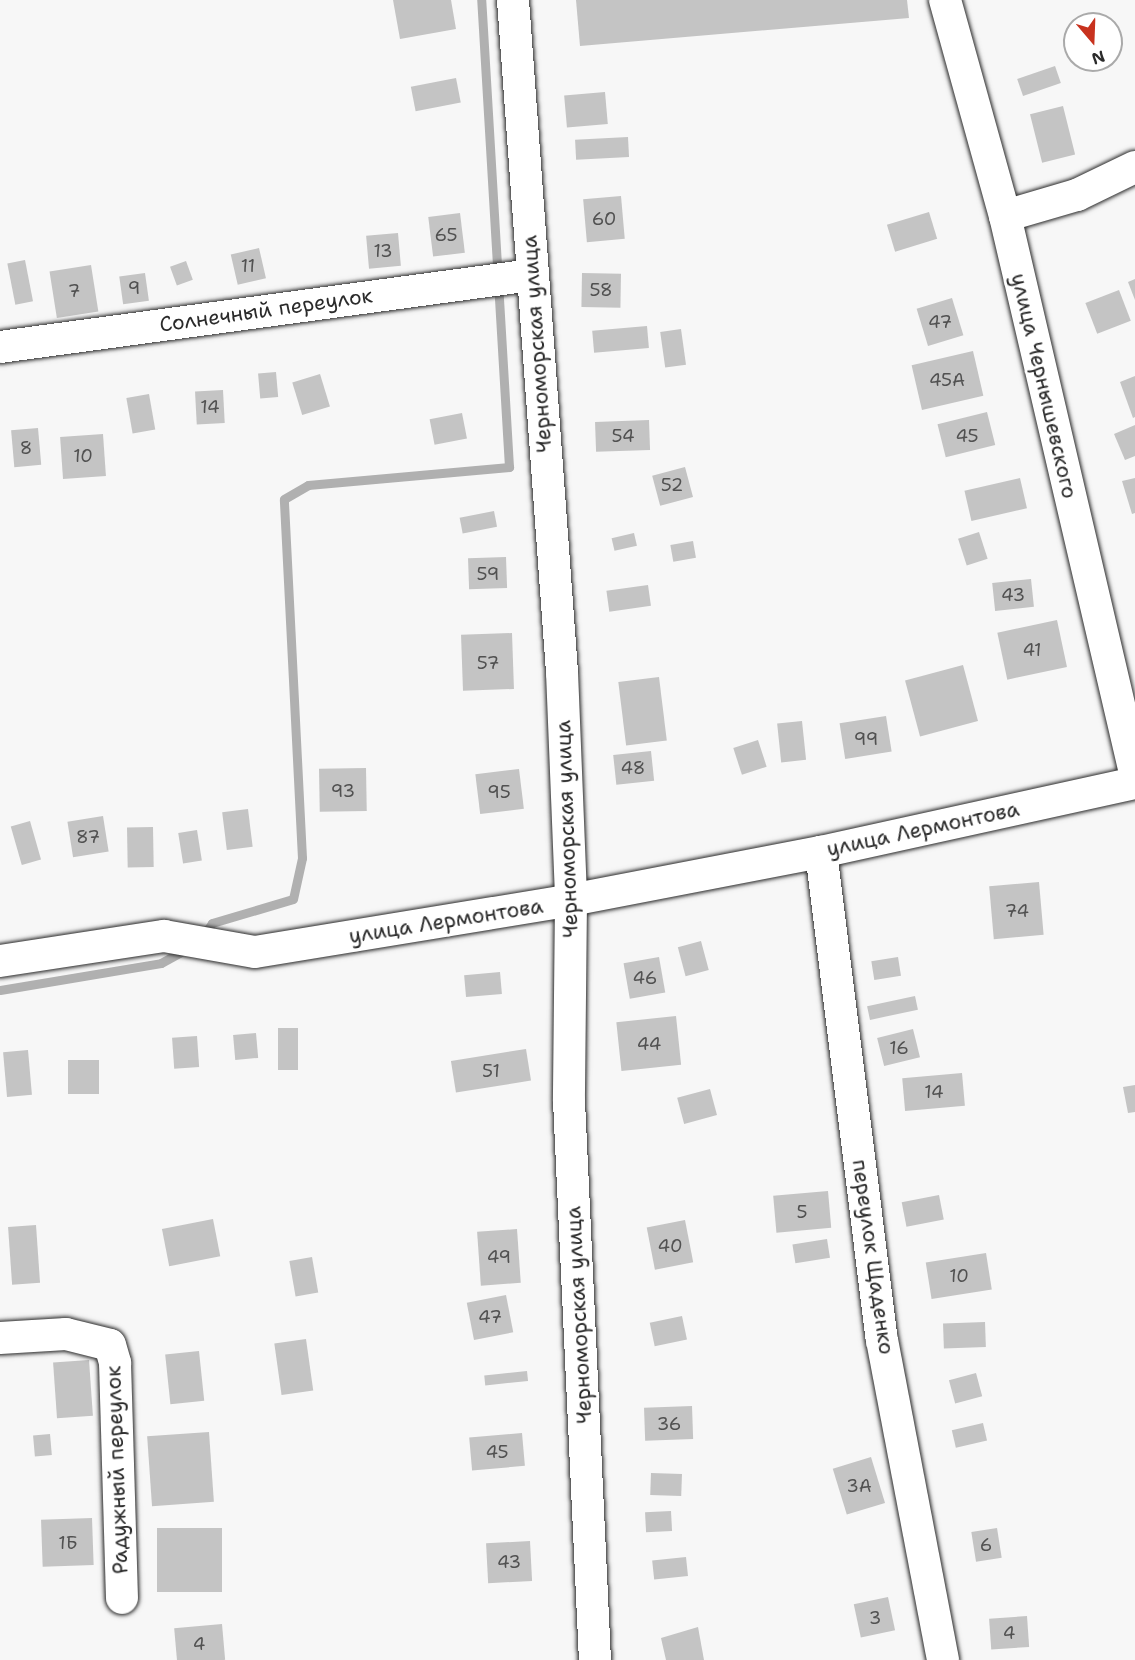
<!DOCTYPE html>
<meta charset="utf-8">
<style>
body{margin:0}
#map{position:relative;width:1135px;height:1660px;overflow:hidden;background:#f7f7f7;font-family:"Shantell Sans",sans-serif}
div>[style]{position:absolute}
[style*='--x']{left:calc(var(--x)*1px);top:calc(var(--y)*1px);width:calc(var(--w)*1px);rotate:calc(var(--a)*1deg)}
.stream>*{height:9px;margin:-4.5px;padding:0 4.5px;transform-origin:4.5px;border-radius:4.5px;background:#b0b0b0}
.building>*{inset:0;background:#c4c4c4;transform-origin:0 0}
.roads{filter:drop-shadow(0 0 2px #2b2b2b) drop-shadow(0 0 2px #2b2b2b)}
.minor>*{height:32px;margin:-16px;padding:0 16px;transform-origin:16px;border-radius:16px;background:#fff}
span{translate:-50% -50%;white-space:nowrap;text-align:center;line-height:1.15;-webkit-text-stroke:5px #fff;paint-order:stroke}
.number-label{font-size:18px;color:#515151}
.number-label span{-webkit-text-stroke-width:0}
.street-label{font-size:21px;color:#2b2b2b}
.north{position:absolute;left:1063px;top:12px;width:60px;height:60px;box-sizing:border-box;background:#fff;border:2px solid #aaa;border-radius:50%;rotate:161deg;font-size:16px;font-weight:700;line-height:24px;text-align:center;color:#2b2b2b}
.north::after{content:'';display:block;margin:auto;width:21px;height:27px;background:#c8321e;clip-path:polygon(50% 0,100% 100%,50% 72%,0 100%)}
</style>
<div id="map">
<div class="stream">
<i style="--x:202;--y:938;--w:18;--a:-56"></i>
<i style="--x:212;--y:923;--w:84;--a:-16.5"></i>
<i style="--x:293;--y:899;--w:42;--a:-77.6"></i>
<i style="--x:302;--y:858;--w:359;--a:-92.9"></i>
<i style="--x:284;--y:499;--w:28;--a:-30"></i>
<i style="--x:308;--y:485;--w:202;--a:-5.1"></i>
<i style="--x:509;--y:467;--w:468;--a:-93.4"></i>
<i style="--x:0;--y:990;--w:163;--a:-9.5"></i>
<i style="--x:161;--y:963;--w:29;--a:-29"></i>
</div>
<div class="building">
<i style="clip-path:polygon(393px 0,451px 0,456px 29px,400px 39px)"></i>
<i style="clip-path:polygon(576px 0,907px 0,909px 18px,580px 46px)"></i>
<i style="left:1055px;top:66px;width:18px;height:40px;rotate:71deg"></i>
<i style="left:456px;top:78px;width:25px;height:46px;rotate:79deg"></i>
<i style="left:605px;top:92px;width:32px;height:41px;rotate:85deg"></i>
<i style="left:1063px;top:106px;width:50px;height:34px;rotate:76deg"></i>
<i style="left:628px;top:137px;width:20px;height:53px;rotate:87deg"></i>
<i style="left:621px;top:196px;width:43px;height:38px;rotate:85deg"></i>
<i style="left:929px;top:212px;width:28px;height:44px;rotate:73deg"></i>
<i style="left:460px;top:213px;width:40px;height:32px;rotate:83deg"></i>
<i style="left:398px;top:233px;width:33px;height:32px;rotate:85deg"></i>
<i style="left:259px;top:248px;width:31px;height:29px;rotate:77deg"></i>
<i style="left:25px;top:260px;width:42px;height:18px;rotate:79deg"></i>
<i style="left:186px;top:261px;width:20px;height:17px;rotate:70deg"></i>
<i style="left:91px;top:265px;width:47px;height:42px;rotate:81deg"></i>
<i style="left:145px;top:273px;width:28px;height:26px;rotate:82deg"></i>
<i style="left:582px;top:273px;width:39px;height:34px;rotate:1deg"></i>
<i style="clip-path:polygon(1135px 279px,1135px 300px,1128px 282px)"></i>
<i style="left:1119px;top:290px;width:33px;height:36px;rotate:69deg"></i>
<i style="left:952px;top:298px;width:39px;height:37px;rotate:73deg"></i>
<i style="left:647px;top:326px;width:22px;height:55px;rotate:85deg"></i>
<i style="left:681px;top:329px;width:36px;height:21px;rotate:82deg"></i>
<i style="left:973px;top:351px;width:46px;height:63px;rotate:77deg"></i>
<i style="left:276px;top:372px;width:25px;height:18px;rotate:85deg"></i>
<i style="left:320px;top:374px;width:34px;height:29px;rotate:73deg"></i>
<i style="clip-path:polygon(1135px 376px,1135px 417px,1133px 418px,1120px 382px)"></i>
<i style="left:223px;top:390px;width:33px;height:28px;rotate:87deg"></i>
<i style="left:149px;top:394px;width:36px;height:23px;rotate:80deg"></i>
<i style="left:987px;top:412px;width:34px;height:51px;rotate:76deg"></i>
<i style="left:462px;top:413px;width:26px;height:33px;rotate:79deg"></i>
<i style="left:649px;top:420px;width:30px;height:54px;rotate:88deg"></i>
<i style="clip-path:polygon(1135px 425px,1135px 456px,1125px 460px,1114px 434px)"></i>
<i style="left:38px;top:428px;width:37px;height:27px;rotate:85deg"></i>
<i style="left:103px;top:434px;width:42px;height:43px;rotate:86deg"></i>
<i style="left:685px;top:467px;width:31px;height:34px;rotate:75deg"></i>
<i style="left:1020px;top:478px;width:31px;height:57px;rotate:77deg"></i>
<i style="clip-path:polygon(1135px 478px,1135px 513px,1132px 514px,1122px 481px)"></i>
<i style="left:494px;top:511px;width:16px;height:35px;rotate:79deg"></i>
<i style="left:979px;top:532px;width:28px;height:22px;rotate:72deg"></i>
<i style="left:634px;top:533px;width:13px;height:23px;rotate:77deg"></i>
<i style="left:693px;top:541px;width:17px;height:23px;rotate:80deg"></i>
<i style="left:506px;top:557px;width:31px;height:38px;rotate:88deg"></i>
<i style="left:1031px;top:579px;width:28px;height:39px;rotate:84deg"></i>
<i style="left:648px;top:585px;width:21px;height:42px;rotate:82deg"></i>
<i style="left:1057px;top:620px;width:48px;height:61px;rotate:78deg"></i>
<i style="left:512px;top:633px;width:56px;height:51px;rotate:88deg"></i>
<i style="left:963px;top:665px;width:58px;height:60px;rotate:75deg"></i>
<i style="left:659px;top:677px;width:64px;height:41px;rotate:83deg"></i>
<i style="left:886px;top:716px;width:36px;height:47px;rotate:81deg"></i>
<i style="left:802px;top:721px;width:39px;height:25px;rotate:84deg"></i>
<i style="left:758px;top:740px;width:28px;height:26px;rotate:72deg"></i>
<i style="left:651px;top:751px;width:30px;height:38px;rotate:84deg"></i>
<i style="left:366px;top:768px;width:43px;height:47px;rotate:89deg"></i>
<i style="left:519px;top:769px;width:40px;height:44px;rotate:83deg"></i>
<i style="left:248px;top:809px;width:38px;height:26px;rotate:83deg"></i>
<i style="left:103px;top:816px;width:36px;height:36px;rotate:81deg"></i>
<i style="left:30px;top:821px;width:40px;height:20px;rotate:74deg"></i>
<i style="left:153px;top:827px;width:40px;height:26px;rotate:89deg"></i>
<i style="left:197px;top:830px;width:31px;height:19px;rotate:81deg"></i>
<i style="left:1039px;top:882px;width:53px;height:50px;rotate:85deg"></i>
<i style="left:701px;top:941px;width:30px;height:24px;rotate:75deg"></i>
<i style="left:659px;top:957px;width:36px;height:36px;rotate:80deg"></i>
<i style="left:898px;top:957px;width:19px;height:27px;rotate:81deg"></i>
<i style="left:500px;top:972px;width:22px;height:36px;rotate:85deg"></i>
<i style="left:915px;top:996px;width:14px;height:49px;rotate:78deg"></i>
<i style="left:676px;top:1016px;width:49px;height:60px;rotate:84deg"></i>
<i style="left:278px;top:1028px;width:20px;height:42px"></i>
<i style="left:913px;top:1029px;width:29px;height:37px;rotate:76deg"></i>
<i style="left:256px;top:1033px;width:25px;height:23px;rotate:85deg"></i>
<i style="left:197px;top:1036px;width:31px;height:25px;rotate:86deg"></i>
<i style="left:526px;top:1049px;width:32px;height:76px;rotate:81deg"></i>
<i style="left:28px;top:1050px;width:45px;height:25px;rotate:85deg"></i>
<i style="left:68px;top:1060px;width:31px;height:34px"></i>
<i style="left:962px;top:1073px;width:33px;height:60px;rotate:85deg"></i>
<i style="clip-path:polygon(1135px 1085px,1135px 1112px,1128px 1113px,1123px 1087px)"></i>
<i style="left:710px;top:1089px;width:27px;height:34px;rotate:75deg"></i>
<i style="left:828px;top:1191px;width:37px;height:55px;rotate:85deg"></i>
<i style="left:939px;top:1195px;width:25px;height:38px;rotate:79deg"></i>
<i style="left:213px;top:1219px;width:38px;height:52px;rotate:79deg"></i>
<i style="left:685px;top:1220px;width:43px;height:39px;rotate:79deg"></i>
<i style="left:36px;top:1225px;width:58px;height:28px;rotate:86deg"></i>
<i style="left:517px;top:1229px;width:54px;height:40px;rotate:86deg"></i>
<i style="left:827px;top:1239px;width:19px;height:35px;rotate:81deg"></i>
<i style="left:986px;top:1253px;width:37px;height:61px;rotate:81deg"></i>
<i style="left:312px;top:1257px;width:36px;height:23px;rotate:80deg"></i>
<i style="left:506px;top:1295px;width:38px;height:40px;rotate:79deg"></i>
<i style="left:682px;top:1316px;width:24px;height:33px;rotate:78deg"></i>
<i style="left:985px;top:1322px;width:25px;height:42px;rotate:88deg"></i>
<i style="left:306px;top:1339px;width:52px;height:32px;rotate:82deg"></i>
<i style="left:199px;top:1351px;width:50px;height:34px;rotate:84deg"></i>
<i style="left:89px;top:1360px;width:56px;height:36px;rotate:86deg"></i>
<i style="left:527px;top:1371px;width:10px;height:43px;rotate:84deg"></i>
<i style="left:976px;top:1373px;width:24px;height:28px;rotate:75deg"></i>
<i style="left:692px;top:1406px;width:33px;height:48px;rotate:88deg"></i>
<i style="left:983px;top:1423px;width:18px;height:32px;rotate:77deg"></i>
<i style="left:209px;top:1432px;width:70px;height:62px;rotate:86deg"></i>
<i style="left:522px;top:1433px;width:33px;height:53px;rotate:85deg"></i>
<i style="left:50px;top:1434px;width:21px;height:17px;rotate:85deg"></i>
<i style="left:871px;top:1457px;width:48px;height:40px;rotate:73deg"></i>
<i style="left:651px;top:1473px;width:31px;height:22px;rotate:2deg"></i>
<i style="left:671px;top:1511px;width:20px;height:26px;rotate:87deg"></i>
<i style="left:92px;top:1518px;width:47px;height:51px;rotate:88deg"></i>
<i style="left:157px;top:1528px;width:65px;height:64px"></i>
<i style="left:997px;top:1528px;width:30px;height:26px;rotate:81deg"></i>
<i style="left:530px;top:1541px;width:40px;height:44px;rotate:87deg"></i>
<i style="left:686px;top:1557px;width:19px;height:34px;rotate:84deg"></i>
<i style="left:888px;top:1597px;width:34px;height:35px;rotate:78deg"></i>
<i style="left:1027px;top:1616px;width:31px;height:38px;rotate:86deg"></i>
<i style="left:222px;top:1624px;width:36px;height:48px;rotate:85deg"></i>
<i style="clip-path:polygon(698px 1627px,704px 1660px,666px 1660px,661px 1638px)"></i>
</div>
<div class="roads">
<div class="minor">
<i style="--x:513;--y:0;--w:674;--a:85.83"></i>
<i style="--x:562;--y:672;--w:228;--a:87.7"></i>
<i style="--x:571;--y:900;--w:201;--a:90.6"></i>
<i style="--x:569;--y:1101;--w:560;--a:87.34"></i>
<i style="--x:945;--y:0;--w:224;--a:74.5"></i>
<i style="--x:1005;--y:216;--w:572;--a:76.86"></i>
<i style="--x:1005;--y:216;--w:75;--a:-16.3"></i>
<i style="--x:1077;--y:195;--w:64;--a:-25.8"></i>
<i style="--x:0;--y:347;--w:537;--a:-7.71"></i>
<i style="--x:821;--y:852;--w:492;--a:82.9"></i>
<i style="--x:882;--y:1340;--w:326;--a:79.2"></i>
<i style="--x:0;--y:961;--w:166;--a:-8.7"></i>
<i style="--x:164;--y:936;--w:92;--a:10"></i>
<i style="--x:255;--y:952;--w:320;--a:-9.3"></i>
<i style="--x:571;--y:900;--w:255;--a:-10.9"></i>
<i style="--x:821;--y:852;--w:321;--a:-12.4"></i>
<i style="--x:0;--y:1338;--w:66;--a:-3.5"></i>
<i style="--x:66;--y:1334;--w:45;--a:14"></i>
<i style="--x:110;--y:1345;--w:19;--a:74"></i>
<i style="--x:115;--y:1363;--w:235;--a:88.3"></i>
</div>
</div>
<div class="number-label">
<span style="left:604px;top:219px">60</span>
<span style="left:446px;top:235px">65</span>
<span style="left:383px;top:251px">13</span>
<span style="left:248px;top:266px">11</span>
<span style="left:134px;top:288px">9</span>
<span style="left:601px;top:290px">58</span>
<span style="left:74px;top:291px">7</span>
<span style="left:940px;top:322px">47</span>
<span style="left:947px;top:380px">45А</span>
<span style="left:210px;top:407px">14</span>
<span style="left:623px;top:436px">54</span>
<span style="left:967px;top:436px">45</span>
<span style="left:26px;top:448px">8</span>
<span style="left:83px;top:456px">10</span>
<span style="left:672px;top:485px">52</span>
<span style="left:488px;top:574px">59</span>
<span style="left:1013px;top:595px">43</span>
<span style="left:1032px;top:650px">41</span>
<span style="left:488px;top:663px">57</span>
<span style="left:866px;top:739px">99</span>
<span style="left:633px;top:768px">48</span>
<span style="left:343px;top:791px">93</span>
<span style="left:499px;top:792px">95</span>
<span style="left:88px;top:837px">87</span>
<span style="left:1017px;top:911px">74</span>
<span style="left:645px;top:978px">46</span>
<span style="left:649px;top:1044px">44</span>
<span style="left:899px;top:1048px">16</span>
<span style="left:491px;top:1071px">51</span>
<span style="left:934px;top:1092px">14</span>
<span style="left:802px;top:1212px">5</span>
<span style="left:670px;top:1246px">40</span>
<span style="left:499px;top:1257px">49</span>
<span style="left:959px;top:1276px">10</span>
<span style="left:490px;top:1317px">47</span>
<span style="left:669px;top:1424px">36</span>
<span style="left:497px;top:1452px">45</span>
<span style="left:859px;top:1486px">3А</span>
<span style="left:68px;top:1543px">1Б</span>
<span style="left:986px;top:1545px">6</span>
<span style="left:509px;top:1562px">43</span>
<span style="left:875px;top:1618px">3</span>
<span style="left:1009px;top:1633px">4</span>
<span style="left:199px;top:1644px">4</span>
</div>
<div class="street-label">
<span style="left:266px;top:310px;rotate:-8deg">Солнечный переулок</span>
<span style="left:537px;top:344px;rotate:-94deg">Черноморская улица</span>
<span style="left:1044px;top:386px;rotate:77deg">улица Чернышевского</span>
<span style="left:567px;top:829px;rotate:-92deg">Черноморская улица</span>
<span style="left:923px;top:829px;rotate:-12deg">улица Лермонтова</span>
<span style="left:446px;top:921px;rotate:-9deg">улица Лермонтова</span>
<span style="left:873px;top:1257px;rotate:82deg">переулок Щаденко</span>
<span style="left:579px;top:1315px;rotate:-93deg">Черноморская улица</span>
<span style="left:117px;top:1470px;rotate:-92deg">Радужный переулок</span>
</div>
<div class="north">N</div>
</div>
